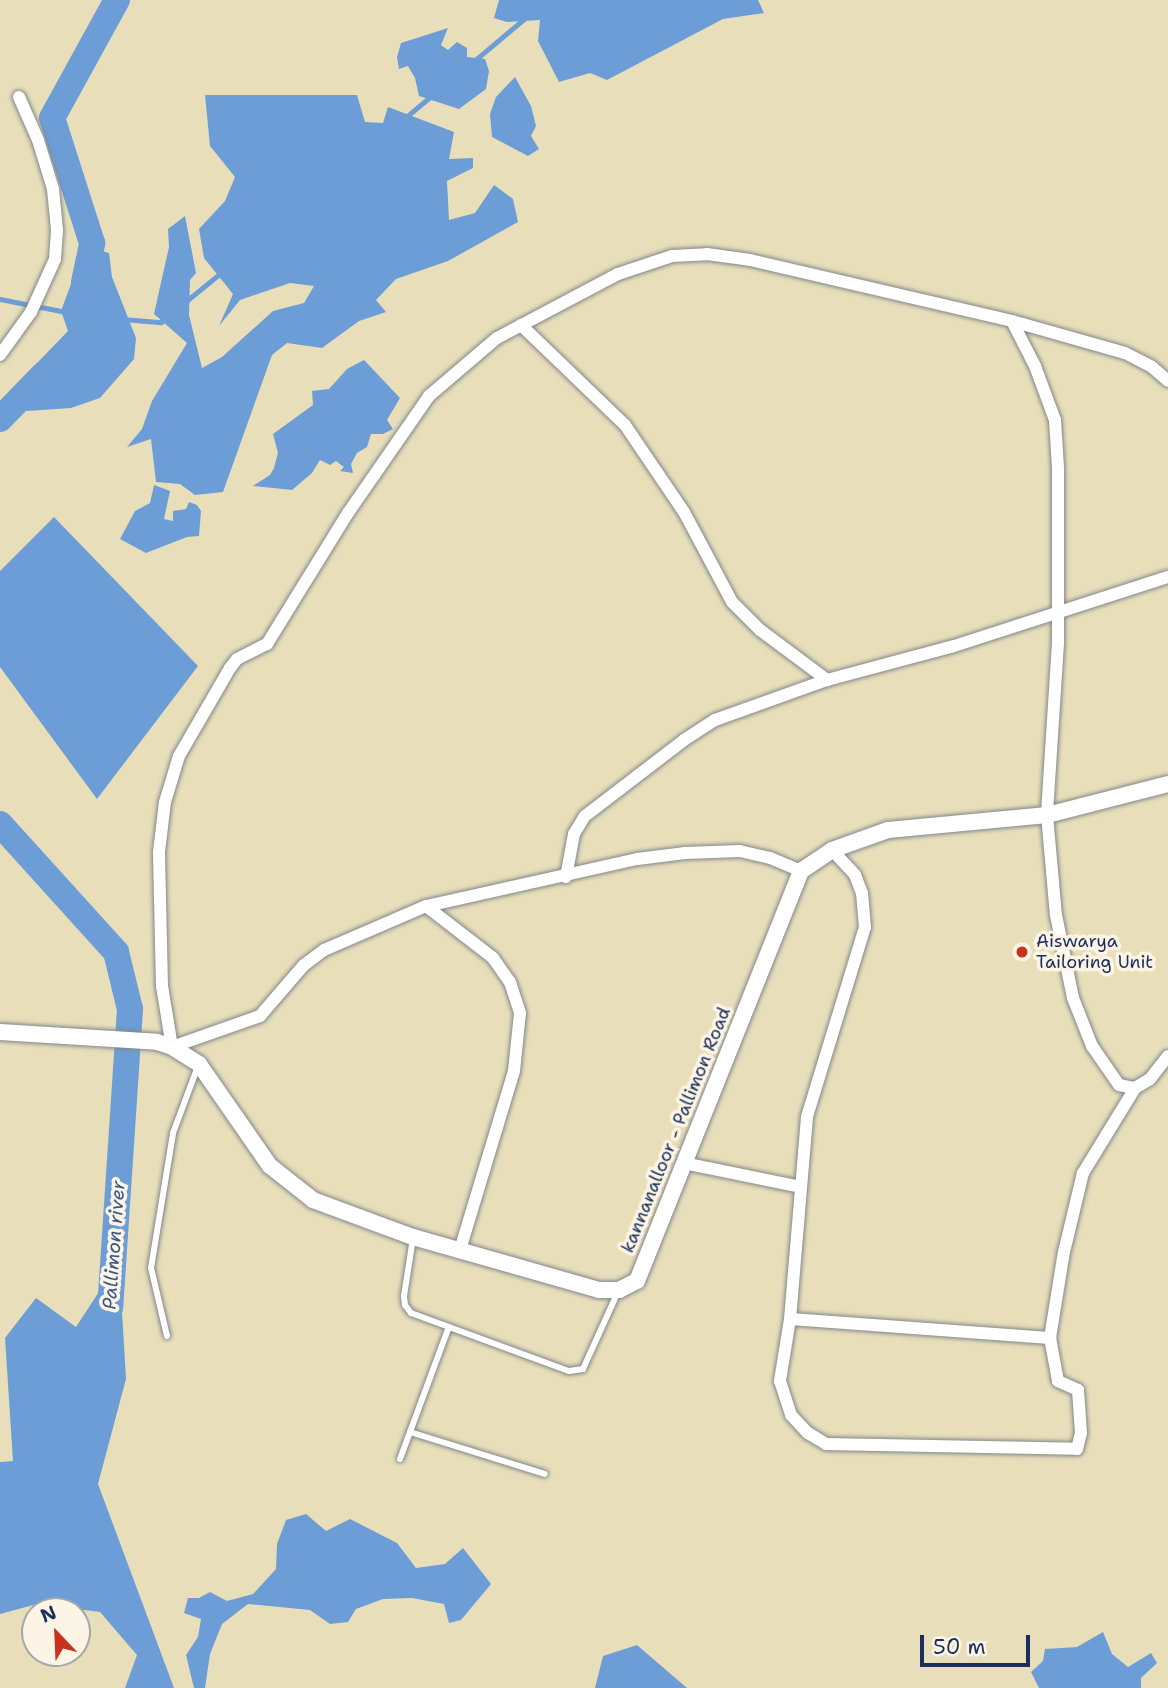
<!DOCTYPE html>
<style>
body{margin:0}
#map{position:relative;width:1168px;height:1688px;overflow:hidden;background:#e8dfba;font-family:"Shantell Sans",sans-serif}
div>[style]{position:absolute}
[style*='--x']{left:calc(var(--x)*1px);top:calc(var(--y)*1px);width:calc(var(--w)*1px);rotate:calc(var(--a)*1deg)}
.water>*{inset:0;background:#6d9dd6}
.stream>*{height:4.5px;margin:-2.25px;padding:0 2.25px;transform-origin:2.25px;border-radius:2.25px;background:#6d9dd6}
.river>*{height:26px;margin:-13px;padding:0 13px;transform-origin:13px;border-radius:13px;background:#6d9dd6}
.roads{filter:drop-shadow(0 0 2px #82878c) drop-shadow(0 0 2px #82878c)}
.service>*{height:6px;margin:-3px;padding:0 3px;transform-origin:3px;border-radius:3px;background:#fff}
.minor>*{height:12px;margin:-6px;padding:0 6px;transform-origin:6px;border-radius:6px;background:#fff}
.tertiary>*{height:16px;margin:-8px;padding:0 8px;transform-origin:8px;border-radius:8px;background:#fff}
.dots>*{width:19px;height:19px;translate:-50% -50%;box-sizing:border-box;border:4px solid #fcf5e5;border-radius:50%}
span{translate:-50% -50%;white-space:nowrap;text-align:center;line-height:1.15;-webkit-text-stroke:7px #fcf5e5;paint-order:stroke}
.poi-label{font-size:18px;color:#1b2f5e}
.left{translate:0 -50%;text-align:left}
.street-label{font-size:18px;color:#1b2f5e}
.water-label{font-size:19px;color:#385688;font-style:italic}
.north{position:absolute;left:21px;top:1597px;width:70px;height:70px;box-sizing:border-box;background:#fcf5e5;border:2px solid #a2a6af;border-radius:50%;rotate:337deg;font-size:19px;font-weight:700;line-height:28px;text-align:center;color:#1b2f5e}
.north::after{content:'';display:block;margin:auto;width:24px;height:32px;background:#c8321e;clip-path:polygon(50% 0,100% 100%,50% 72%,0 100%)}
.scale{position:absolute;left:920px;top:1635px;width:110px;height:32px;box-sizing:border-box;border:4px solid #1b2f5e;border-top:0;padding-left:9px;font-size:21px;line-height:24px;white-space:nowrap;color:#1b2f5e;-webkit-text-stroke:5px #fcf5e5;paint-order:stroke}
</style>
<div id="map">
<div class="water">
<i style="clip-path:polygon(499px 0,758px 0,764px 13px,723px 19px,607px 80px,590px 73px,559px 82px,538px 41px,540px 20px,507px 22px,494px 18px)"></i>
<i style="clip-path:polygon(448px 28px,441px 45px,448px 50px,457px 42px,467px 48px,467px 57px,485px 59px,489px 71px,486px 89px,459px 109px,419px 96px,415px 78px,408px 66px,399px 69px,397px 57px,401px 43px)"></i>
<i style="clip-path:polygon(515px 77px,531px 106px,536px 126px,531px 136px,539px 149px,528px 156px,492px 137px,490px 114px,496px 97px)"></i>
<i style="clip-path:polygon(205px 95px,357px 95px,365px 122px,383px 123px,388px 107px,454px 132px,449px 159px,473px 158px,473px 168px,447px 181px,449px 220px,475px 213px,494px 185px,513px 199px,518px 222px,448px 261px,396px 279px,376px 300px,386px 312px,359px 321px,322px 348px,287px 343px,272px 355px,223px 492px,195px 495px,180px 484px,156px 482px,151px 439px,127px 447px,142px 429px,152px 401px,187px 343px,154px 314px,169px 247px,168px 229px,185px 216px,196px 273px,190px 280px,189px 315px,202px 368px,222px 357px,273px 311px,304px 303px,314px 286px,290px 283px,240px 300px,219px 326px,233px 294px,204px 258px,199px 229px,225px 201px,235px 177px,210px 146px)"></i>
<i style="clip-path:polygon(85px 246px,109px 253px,112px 277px,136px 338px,134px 359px,100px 398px,71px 408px,27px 411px,9px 392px,68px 331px,61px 311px)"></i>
<i style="clip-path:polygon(364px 360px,400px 398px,387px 420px,393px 429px,383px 434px,371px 434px,367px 447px,357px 453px,351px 464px,353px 473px,340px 471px,344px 467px,336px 461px,330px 465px,320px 460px,312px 473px,292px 490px,253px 486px,270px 475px,274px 468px,278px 453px,273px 434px,313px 405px,312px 391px,329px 389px,347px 369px)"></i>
<i style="clip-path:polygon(154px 485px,170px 491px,164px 519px,173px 521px,173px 511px,186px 509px,189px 502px,197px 505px,201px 511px,199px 536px,187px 537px,146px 553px,120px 539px,135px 511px,150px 503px)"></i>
<i style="clip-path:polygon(54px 517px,198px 666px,97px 799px,0 667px,0 571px)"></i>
<i style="clip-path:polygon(119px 1261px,126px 1379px,98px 1484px,174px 1688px,125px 1688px,137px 1655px,100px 1612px,37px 1604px,0 1614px,0 1462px,13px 1461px,5px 1338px,36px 1298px,76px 1327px)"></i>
<i style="clip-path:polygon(306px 1514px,326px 1531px,350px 1519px,397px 1543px,416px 1568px,445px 1564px,463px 1548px,491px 1584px,461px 1620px,449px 1623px,444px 1604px,412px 1598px,383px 1599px,356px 1609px,348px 1622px,330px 1624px,310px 1610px,248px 1604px,222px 1624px,210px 1654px,205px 1688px,194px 1688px,186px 1655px,198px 1637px,201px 1619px,184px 1613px,188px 1598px,199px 1598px,210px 1592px,227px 1601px,253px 1594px,276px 1569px,277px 1544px,286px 1520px)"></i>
<i style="clip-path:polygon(1103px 1632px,1112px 1654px,1128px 1667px,1151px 1653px,1157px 1663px,1141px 1678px,1141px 1688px,1039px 1688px,1031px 1672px,1043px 1661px,1045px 1649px,1077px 1647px)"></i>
<i style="clip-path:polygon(637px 1645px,687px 1688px,595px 1688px,603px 1656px)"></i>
</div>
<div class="stream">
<i style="--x:473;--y:62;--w:68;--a:-40.2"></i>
<i style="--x:405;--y:118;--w:34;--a:-40"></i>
<i style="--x:0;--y:299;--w:67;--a:11.1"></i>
<i style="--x:185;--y:302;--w:48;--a:-39"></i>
<i style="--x:123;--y:319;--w:38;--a:5"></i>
<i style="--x:161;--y:322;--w:5;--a:-37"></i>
</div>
<div class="river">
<i style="--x:84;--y:282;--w:40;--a:-78"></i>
<i style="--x:92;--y:243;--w:131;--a:-107.7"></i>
<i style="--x:52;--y:118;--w:135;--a:-61.2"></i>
<i style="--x:0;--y:419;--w:62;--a:-45.7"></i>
<i style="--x:0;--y:824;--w:173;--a:47.8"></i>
<i style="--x:116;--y:952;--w:59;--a:76.2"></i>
<i style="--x:130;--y:1009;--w:299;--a:93.8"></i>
</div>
<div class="roads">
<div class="service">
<i style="--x:413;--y:1238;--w:59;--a:98.8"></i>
<i style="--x:404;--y:1296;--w:9;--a:84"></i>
<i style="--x:405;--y:1305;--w:10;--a:53"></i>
<i style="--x:411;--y:1313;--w:168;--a:20.2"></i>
<i style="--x:569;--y:1371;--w:14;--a:-8"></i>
<i style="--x:583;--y:1369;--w:85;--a:-65.6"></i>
<i style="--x:167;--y:1336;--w:70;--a:-103.2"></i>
<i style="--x:151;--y:1268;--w:137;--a:-80.7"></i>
<i style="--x:173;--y:1133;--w:72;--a:-69.5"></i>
<i style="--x:410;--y:1432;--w:141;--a:17.3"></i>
<i style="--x:400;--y:1459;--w:139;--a:-69.7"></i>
</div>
<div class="minor">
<i style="--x:1012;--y:321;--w:51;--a:62.9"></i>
<i style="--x:1035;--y:366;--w:58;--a:69.7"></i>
<i style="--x:1055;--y:420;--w:48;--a:86.4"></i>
<i style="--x:1058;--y:468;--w:175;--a:90"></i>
<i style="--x:1058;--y:643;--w:172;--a:93.7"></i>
<i style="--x:1047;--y:815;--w:100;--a:84.9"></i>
<i style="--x:1056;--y:915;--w:85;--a:78.4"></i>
<i style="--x:1073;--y:998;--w:52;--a:68.4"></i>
<i style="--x:1092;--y:1046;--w:47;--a:55.3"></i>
<i style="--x:1119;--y:1085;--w:16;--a:11"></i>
<i style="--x:1135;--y:1088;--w:17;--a:-31"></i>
<i style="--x:1150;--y:1079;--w:29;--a:-52"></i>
<i style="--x:521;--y:325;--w:144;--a:43.9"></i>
<i style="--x:625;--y:425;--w:105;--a:55.9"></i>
<i style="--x:684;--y:512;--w:102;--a:61.9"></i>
<i style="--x:732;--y:602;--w:40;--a:45"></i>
<i style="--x:760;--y:630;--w:84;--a:36.7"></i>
<i style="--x:0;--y:355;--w:53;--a:-54.2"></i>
<i style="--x:31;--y:312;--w:58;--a:-65.6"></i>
<i style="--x:55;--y:259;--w:29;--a:-86"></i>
<i style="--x:57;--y:230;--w:41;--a:-95.6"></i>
<i style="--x:53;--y:189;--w:51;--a:-107"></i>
<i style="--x:38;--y:140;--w:47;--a:-113.8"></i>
<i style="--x:832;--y:850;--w:34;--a:47"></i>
<i style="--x:855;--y:875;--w:19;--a:69"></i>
<i style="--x:862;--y:893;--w:34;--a:85"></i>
<i style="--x:865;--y:927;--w:199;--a:107"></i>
<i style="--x:807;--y:1117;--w:203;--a:94.8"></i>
<i style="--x:790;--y:1319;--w:63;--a:99.2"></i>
<i style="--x:780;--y:1381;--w:36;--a:72"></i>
<i style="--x:791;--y:1415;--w:25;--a:47"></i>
<i style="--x:808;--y:1433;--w:21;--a:31"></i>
<i style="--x:826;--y:1444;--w:251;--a:1.1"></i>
<i style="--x:1077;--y:1449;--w:16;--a:-76"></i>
<i style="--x:1081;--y:1433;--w:43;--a:-94"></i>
<i style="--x:1078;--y:1390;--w:22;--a:-156"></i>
<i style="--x:1058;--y:1381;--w:44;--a:-100.5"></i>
<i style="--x:1050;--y:1338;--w:87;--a:-80.8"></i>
<i style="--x:1064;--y:1252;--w:81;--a:-76.5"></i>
<i style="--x:1083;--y:1173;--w:100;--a:-58.5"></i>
<i style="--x:801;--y:871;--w:34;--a:-157"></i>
<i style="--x:770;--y:858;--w:31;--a:-167"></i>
<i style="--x:740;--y:851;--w:55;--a:177.9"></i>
<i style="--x:685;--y:853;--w:48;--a:172.9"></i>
<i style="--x:637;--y:859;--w:216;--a:167.4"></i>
<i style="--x:426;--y:906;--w:111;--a:156.7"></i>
<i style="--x:324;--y:950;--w:26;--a:143"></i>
<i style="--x:303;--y:966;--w:66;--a:130.7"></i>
<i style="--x:260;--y:1016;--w:93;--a:160.6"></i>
<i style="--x:172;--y:1047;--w:62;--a:-99.3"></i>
<i style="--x:162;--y:986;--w:134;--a:-91.3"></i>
<i style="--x:159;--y:852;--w:50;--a:-83.2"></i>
<i style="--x:165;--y:802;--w:48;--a:-73.1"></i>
<i style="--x:179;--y:756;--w:102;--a:-59.9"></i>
<i style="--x:230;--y:668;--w:11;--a:-52"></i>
<i style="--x:237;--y:659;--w:34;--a:-27"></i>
<i style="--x:267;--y:644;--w:154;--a:-58.3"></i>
<i style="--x:348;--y:513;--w:142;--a:-55.3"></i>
<i style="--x:429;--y:396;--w:89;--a:-40.5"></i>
<i style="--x:497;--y:338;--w:137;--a:-27.9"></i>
<i style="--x:618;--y:274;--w:57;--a:-18.4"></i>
<i style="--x:672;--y:256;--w:35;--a:-3"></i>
<i style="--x:707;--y:254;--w:43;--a:7.9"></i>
<i style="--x:750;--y:260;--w:269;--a:13.1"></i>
<i style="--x:1012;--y:321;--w:117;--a:15.8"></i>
<i style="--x:1125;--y:353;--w:30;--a:27"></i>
<i style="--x:1152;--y:367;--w:21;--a:41"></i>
<i style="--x:566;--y:877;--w:44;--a:-79.5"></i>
<i style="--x:574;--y:834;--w:21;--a:-59"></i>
<i style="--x:585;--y:816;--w:125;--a:-37.5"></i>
<i style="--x:684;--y:740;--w:37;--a:-33"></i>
<i style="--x:715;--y:720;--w:119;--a:-19.7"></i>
<i style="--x:827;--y:680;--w:131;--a:-15"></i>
<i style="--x:954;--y:646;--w:225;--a:-17.9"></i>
<i style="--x:426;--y:906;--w:85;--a:37.8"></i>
<i style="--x:493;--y:958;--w:29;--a:55"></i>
<i style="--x:510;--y:982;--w:33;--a:72"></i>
<i style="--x:520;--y:1013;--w:58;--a:95.9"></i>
<i style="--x:514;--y:1071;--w:187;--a:106.8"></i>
<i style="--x:684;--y:1163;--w:119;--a:11.6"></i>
<i style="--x:790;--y:1319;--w:261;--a:4.2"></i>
</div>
<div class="tertiary">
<i style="--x:0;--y:1032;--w:157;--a:3.6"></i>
<i style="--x:157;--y:1042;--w:16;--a:18"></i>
<i style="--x:172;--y:1047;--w:32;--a:32"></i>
<i style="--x:199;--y:1064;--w:124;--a:55.2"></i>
<i style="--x:270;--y:1166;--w:55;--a:38.3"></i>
<i style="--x:313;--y:1200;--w:107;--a:20.3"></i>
<i style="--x:413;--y:1237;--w:193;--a:15.9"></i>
<i style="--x:599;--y:1290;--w:20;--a:0"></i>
<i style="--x:619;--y:1290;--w:20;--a:-27"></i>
<i style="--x:637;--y:1281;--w:442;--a:-68.2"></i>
<i style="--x:801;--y:871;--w:37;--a:-34"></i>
<i style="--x:832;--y:850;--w:59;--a:-19.7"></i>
<i style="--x:888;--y:830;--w:160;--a:-5.4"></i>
<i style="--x:1047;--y:815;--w:125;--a:-14.4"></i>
</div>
</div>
<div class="dots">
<i style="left:1022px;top:952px;background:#c8321e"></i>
</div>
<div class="poi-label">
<span class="left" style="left:1036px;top:952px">Aiswarya<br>Tailoring Unit</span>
</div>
<div class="street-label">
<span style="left:676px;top:1130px;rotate:-68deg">kannanalloor - Pallimon Road</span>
</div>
<div class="water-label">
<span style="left:114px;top:1245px;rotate:-86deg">Pallimon river</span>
</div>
<div class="north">N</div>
<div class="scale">50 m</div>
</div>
